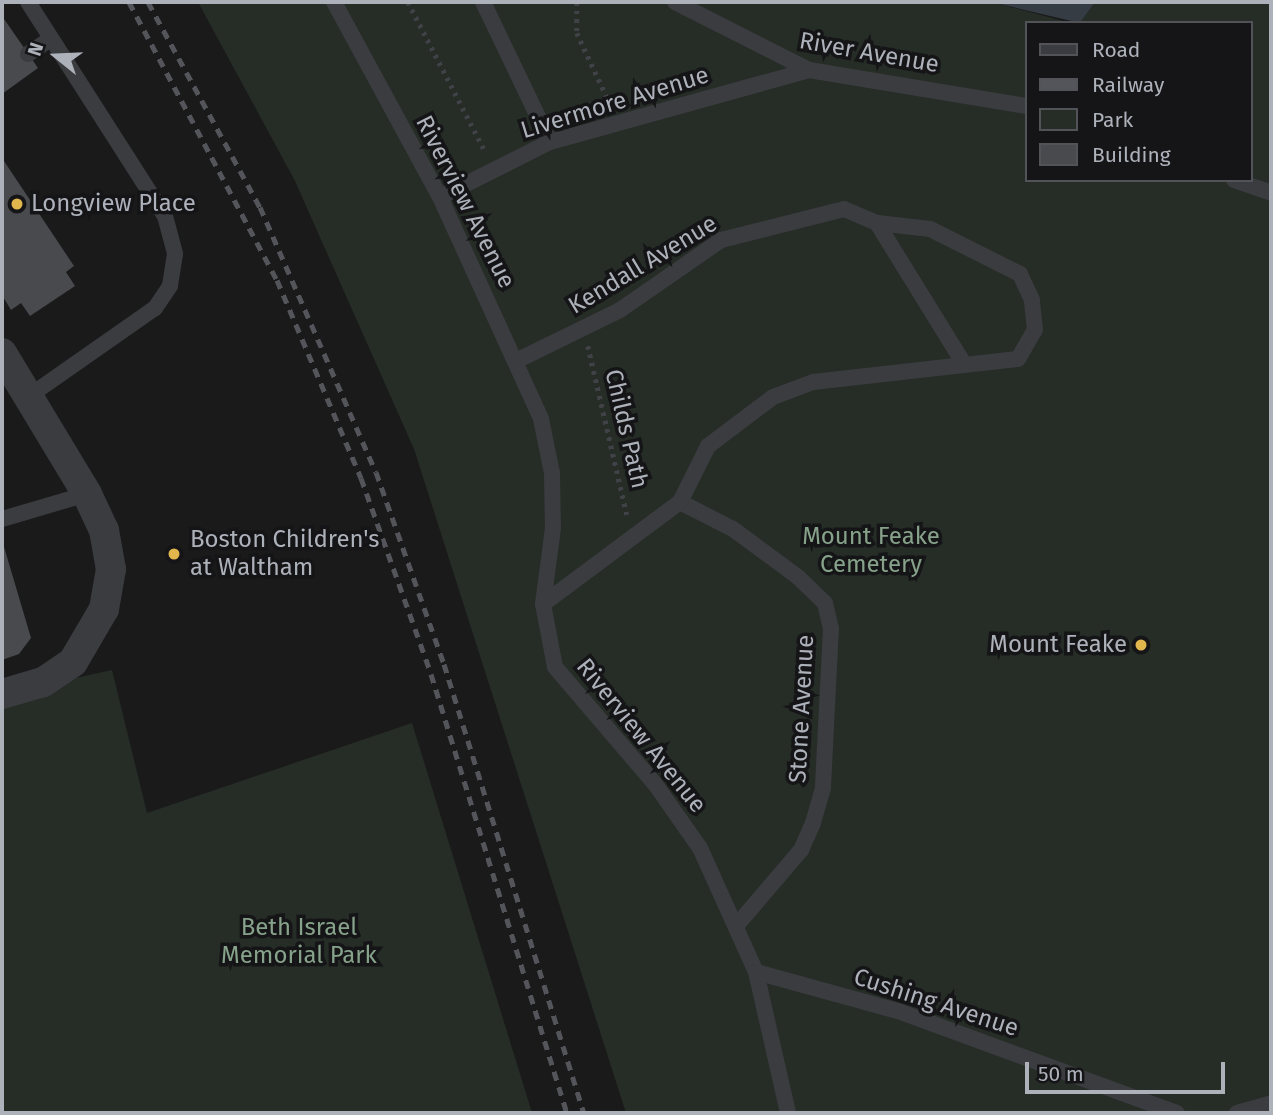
<!DOCTYPE html>
<style>
body{margin:0}
#map{position:relative;width:1273px;height:1115px;overflow:hidden;background:#1a1a1b;font-family:"Fira Sans",sans-serif}
div>[style]{position:absolute}
[style*='--x']{left:calc(var(--x)*1px);top:calc(var(--y)*1px);width:calc(var(--w)*1px);rotate:calc(var(--a)*1deg)}
.green>*{inset:0;background:#262d27}
.water>*{inset:0;background:#353c43}
.building>*{inset:0;background:#494a4e}
.path>*{height:4.5px;margin-top:-2.25px;transform-origin:0;background:repeating-linear-gradient(90deg,#414247 0 3.5px,transparent 0 8.5px)}
.lane>*{height:16px;margin:-8px;padding:0 8px;transform-origin:8px;border-radius:8px;background:#3b3c40}
.street>*{height:30px;margin:-15px;padding:0 15px;transform-origin:15px;border-radius:15px;background:#3b3c40}
.rail>*{height:5px;margin-top:-2.5px;transform-origin:0;background:repeating-linear-gradient(90deg,#54555b 0 9px,transparent 0 16px)}
.dots>*{width:19px;height:19px;translate:-50% -50%;box-sizing:border-box;border:4px solid #151517;border-radius:50%}
span{translate:-50% -50%;white-space:nowrap;text-align:center;line-height:1.15;-webkit-text-stroke:7px #151517;paint-order:stroke}
.street-label{font-size:24px;color:#adb1ba}
.poi-label{font-size:24px;color:#adb1ba}
.left{translate:0 -50%;text-align:left}
.right{translate:-100% -50%;text-align:right}
.park-label{font-size:24px;color:#87a28a}
.frame{position:absolute;inset:0;border:4px solid #adb1ba;pointer-events:none}
.legend{position:absolute;left:1025px;top:21px;width:228px;height:161px;box-sizing:border-box;background:#151517;border:2px solid #525358;margin:0;padding:9px 12px;list-style:none;font-size:21px;color:#adb1ba}
.legend li{display:flex;align-items:center;gap:14px;height:35px}
.legend b{width:35px;border:2px solid #525358}
.north{position:absolute;left:21px;top:21px;width:70px;height:70px;-webkit-text-stroke:5px #151517;paint-order:stroke;rotate:288deg;font-size:19px;font-weight:700;line-height:28px;text-align:center;color:#adb1ba}
.north::after{content:'';display:block;margin:auto;width:24px;height:32px;background:#adb1ba;clip-path:polygon(50% 0,100% 100%,50% 72%,0 100%)}
.scale{position:absolute;left:1025px;top:1062px;width:200px;height:32px;box-sizing:border-box;border:4px solid #adb1ba;border-top:0;padding-left:9px;font-size:21px;line-height:24px;white-space:nowrap;color:#adb1ba;-webkit-text-stroke:5px #151517;paint-order:stroke}
</style>
<div id="map">
<div class="green">
<i style="clip-path:polygon(198px 2px,991px 2px,1071px 23px,1026px 23px,1026px 180px,1250px 180px,1250px 23px,1080px 23px,1095px 2px,1271px 2px,1271px 1113px,626px 1113px,414px 449px,295px 181px)"></i>
<i style="clip-path:polygon(112px 670px,147px 813px,412px 723px,532px 1113px,2px 1113px,2px 694px)"></i>
</div>
<div class="water">
<i style="clip-path:polygon(991px 2px,1095px 2px,1080px 23px)"></i>
</div>
<div class="building">
<i style="clip-path:polygon(2px 16px,38px 68px,2px 94px)"></i>
<i style="clip-path:polygon(2px 158px,74px 266px,66px 272px,75px 286px,30px 316px,21px 303px,11px 310px,2px 295px)"></i>
<i style="clip-path:polygon(2px 540px,31px 638px,19px 654px,2px 660px)"></i>
</div>
<div class="path">
<i style="--x:408;--y:2;--w:168;--a:62.7"></i>
<i style="--x:577;--y:2;--w:31;--a:90"></i>
<i style="--x:577;--y:33;--w:81;--a:65"></i>
<i style="--x:588;--y:346;--w:173;--a:77"></i>
</div>
<div class="lane">
<i style="--x:28;--y:2;--w:254;--a:57.4"></i>
<i style="--x:165;--y:216;--w:39;--a:75"></i>
<i style="--x:175;--y:254;--w:32;--a:99"></i>
<i style="--x:170;--y:286;--w:27;--a:124"></i>
<i style="--x:155;--y:308;--w:150;--a:145"></i>
<i style="--x:334;--y:2;--w:222;--a:61.5"></i>
<i style="--x:440;--y:197;--w:244;--a:65.5"></i>
<i style="--x:541;--y:419;--w:55;--a:78.5"></i>
<i style="--x:552;--y:473;--w:55;--a:89"></i>
<i style="--x:553;--y:528;--w:77;--a:97.5"></i>
<i style="--x:543;--y:604;--w:64;--a:79.2"></i>
<i style="--x:555;--y:667;--w:154;--a:49.5"></i>
<i style="--x:655;--y:784;--w:78;--a:54.9"></i>
<i style="--x:700;--y:848;--w:136;--a:65.7"></i>
<i style="--x:756;--y:972;--w:145;--a:77.2"></i>
<i style="--x:483;--y:2;--w:155;--a:64.4"></i>
<i style="--x:675;--y:2;--w:150;--a:26.9"></i>
<i style="--x:809;--y:70;--w:220;--a:9.4"></i>
<i style="--x:28;--y:54;--w:25;--a:-34"></i>
<i style="--x:1234;--y:180;--w:39;--a:19"></i>
<i style="--x:440;--y:197;--w:123;--a:-26.6"></i>
<i style="--x:550;--y:142;--w:269;--a:-15.5"></i>
<i style="--x:518;--y:360;--w:114;--a:-26.1"></i>
<i style="--x:620;--y:310;--w:123;--a:-34.7"></i>
<i style="--x:721;--y:240;--w:127;--a:-14.1"></i>
<i style="--x:844;--y:209;--w:36;--a:23"></i>
<i style="--x:877;--y:223;--w:166;--a:58.3"></i>
<i style="--x:680;--y:502;--w:59;--a:27"></i>
<i style="--x:733;--y:529;--w:81;--a:36.4"></i>
<i style="--x:798;--y:577;--w:37;--a:44"></i>
<i style="--x:825;--y:603;--w:26;--a:77"></i>
<i style="--x:831;--y:628;--w:160;--a:92.9"></i>
<i style="--x:823;--y:788;--w:36;--a:106"></i>
<i style="--x:813;--y:823;--w:30;--a:114"></i>
<i style="--x:801;--y:850;--w:100;--a:130.5"></i>
<i style="--x:2;--y:519;--w:89;--a:-16.4"></i>
<i style="--x:543;--y:604;--w:171;--a:-36.7"></i>
<i style="--x:680;--y:502;--w:63;--a:-63.4"></i>
<i style="--x:708;--y:446;--w:81;--a:-37"></i>
<i style="--x:773;--y:397;--w:43;--a:-20.6"></i>
<i style="--x:813;--y:382;--w:206;--a:-6.4"></i>
<i style="--x:1018;--y:359;--w:34;--a:-60"></i>
<i style="--x:1035;--y:330;--w:30;--a:-96"></i>
<i style="--x:1032;--y:300;--w:29;--a:-115"></i>
<i style="--x:1020;--y:274;--w:101;--a:-153.4"></i>
<i style="--x:930;--y:229;--w:53;--a:-173.5"></i>
<i style="--x:756;--y:972;--w:147;--a:15.4"></i>
<i style="--x:898;--y:1011;--w:297;--a:20.1"></i>
<i style="--x:1237;--y:1113;--w:35;--a:-16"></i>
</div>
<div class="street">
<i style="--x:2;--y:353;--w:165;--a:58.9"></i>
<i style="--x:87;--y:494;--w:40;--a:65"></i>
<i style="--x:104;--y:530;--w:40;--a:80"></i>
<i style="--x:111;--y:569;--w:41;--a:99.9"></i>
<i style="--x:104;--y:609;--w:61;--a:120.3"></i>
<i style="--x:73;--y:662;--w:36;--a:146"></i>
<i style="--x:43;--y:682;--w:43;--a:163.7"></i>
</div>
<div class="rail">
<i style="--x:129;--y:2;--w:315;--a:62"></i>
<i style="--x:277;--y:280;--w:215;--a:67"></i>
<i style="--x:361;--y:478;--w:208;--a:70.3"></i>
<i style="--x:431;--y:674;--w:460;--a:72.8"></i>
<i style="--x:148;--y:2;--w:234;--a:61.4"></i>
<i style="--x:260;--y:207;--w:289;--a:66.4"></i>
<i style="--x:376;--y:472;--w:204;--a:70.5"></i>
<i style="--x:444;--y:664;--w:470;--a:72.7"></i>
</div>
<div class="dots">
<i style="left:17px;top:204px;background:#e0b64d"></i>
<i style="left:174px;top:554px;background:#e0b64d"></i>
<i style="left:1141px;top:645px;background:#e0b64d"></i>
</div>
<div class="street-label">
<span style="left:869px;top:53px;rotate:10deg">River Avenue</span>
<span style="left:615px;top:103px;rotate:-17deg">Livermore Avenue</span>
<span style="left:465px;top:202px;rotate:63deg">Riverview Avenue</span>
<span style="left:643px;top:265px;rotate:-31deg">Kendall Avenue</span>
<span style="left:626px;top:429px;rotate:77deg">Childs Path</span>
<span style="left:802px;top:709px;rotate:-87deg">Stone Avenue</span>
<span style="left:641px;top:736px;rotate:51deg">Riverview Avenue</span>
<span style="left:936px;top:1003px;rotate:18deg">Cushing Avenue</span>
</div>
<div class="poi-label">
<span class="left" style="left:31px;top:204px">Longview Place</span>
<span class="left" style="left:190px;top:554px">Boston Children's<br>at Waltham</span>
<span class="right" style="left:1127px;top:645px">Mount Feake</span>
</div>
<div class="park-label">
<span style="left:871px;top:551px">Mount Feake<br>Cemetery</span>
<span style="left:299px;top:942px">Beth Israel<br>Memorial Park</span>
</div>
<div class="frame"></div>
<ul class="legend">
<li><b style="height:9px;background:#3b3c40"></b>Road</li>
<li><b style="height:9px;background:#54555b"></b>Railway</li>
<li><b style="height:19px;background:#262d27"></b>Park</li>
<li><b style="height:19px;background:#494a4e"></b>Building</li>
</ul>
<div class="north">N</div>
<div class="scale">50 m</div>
</div>
